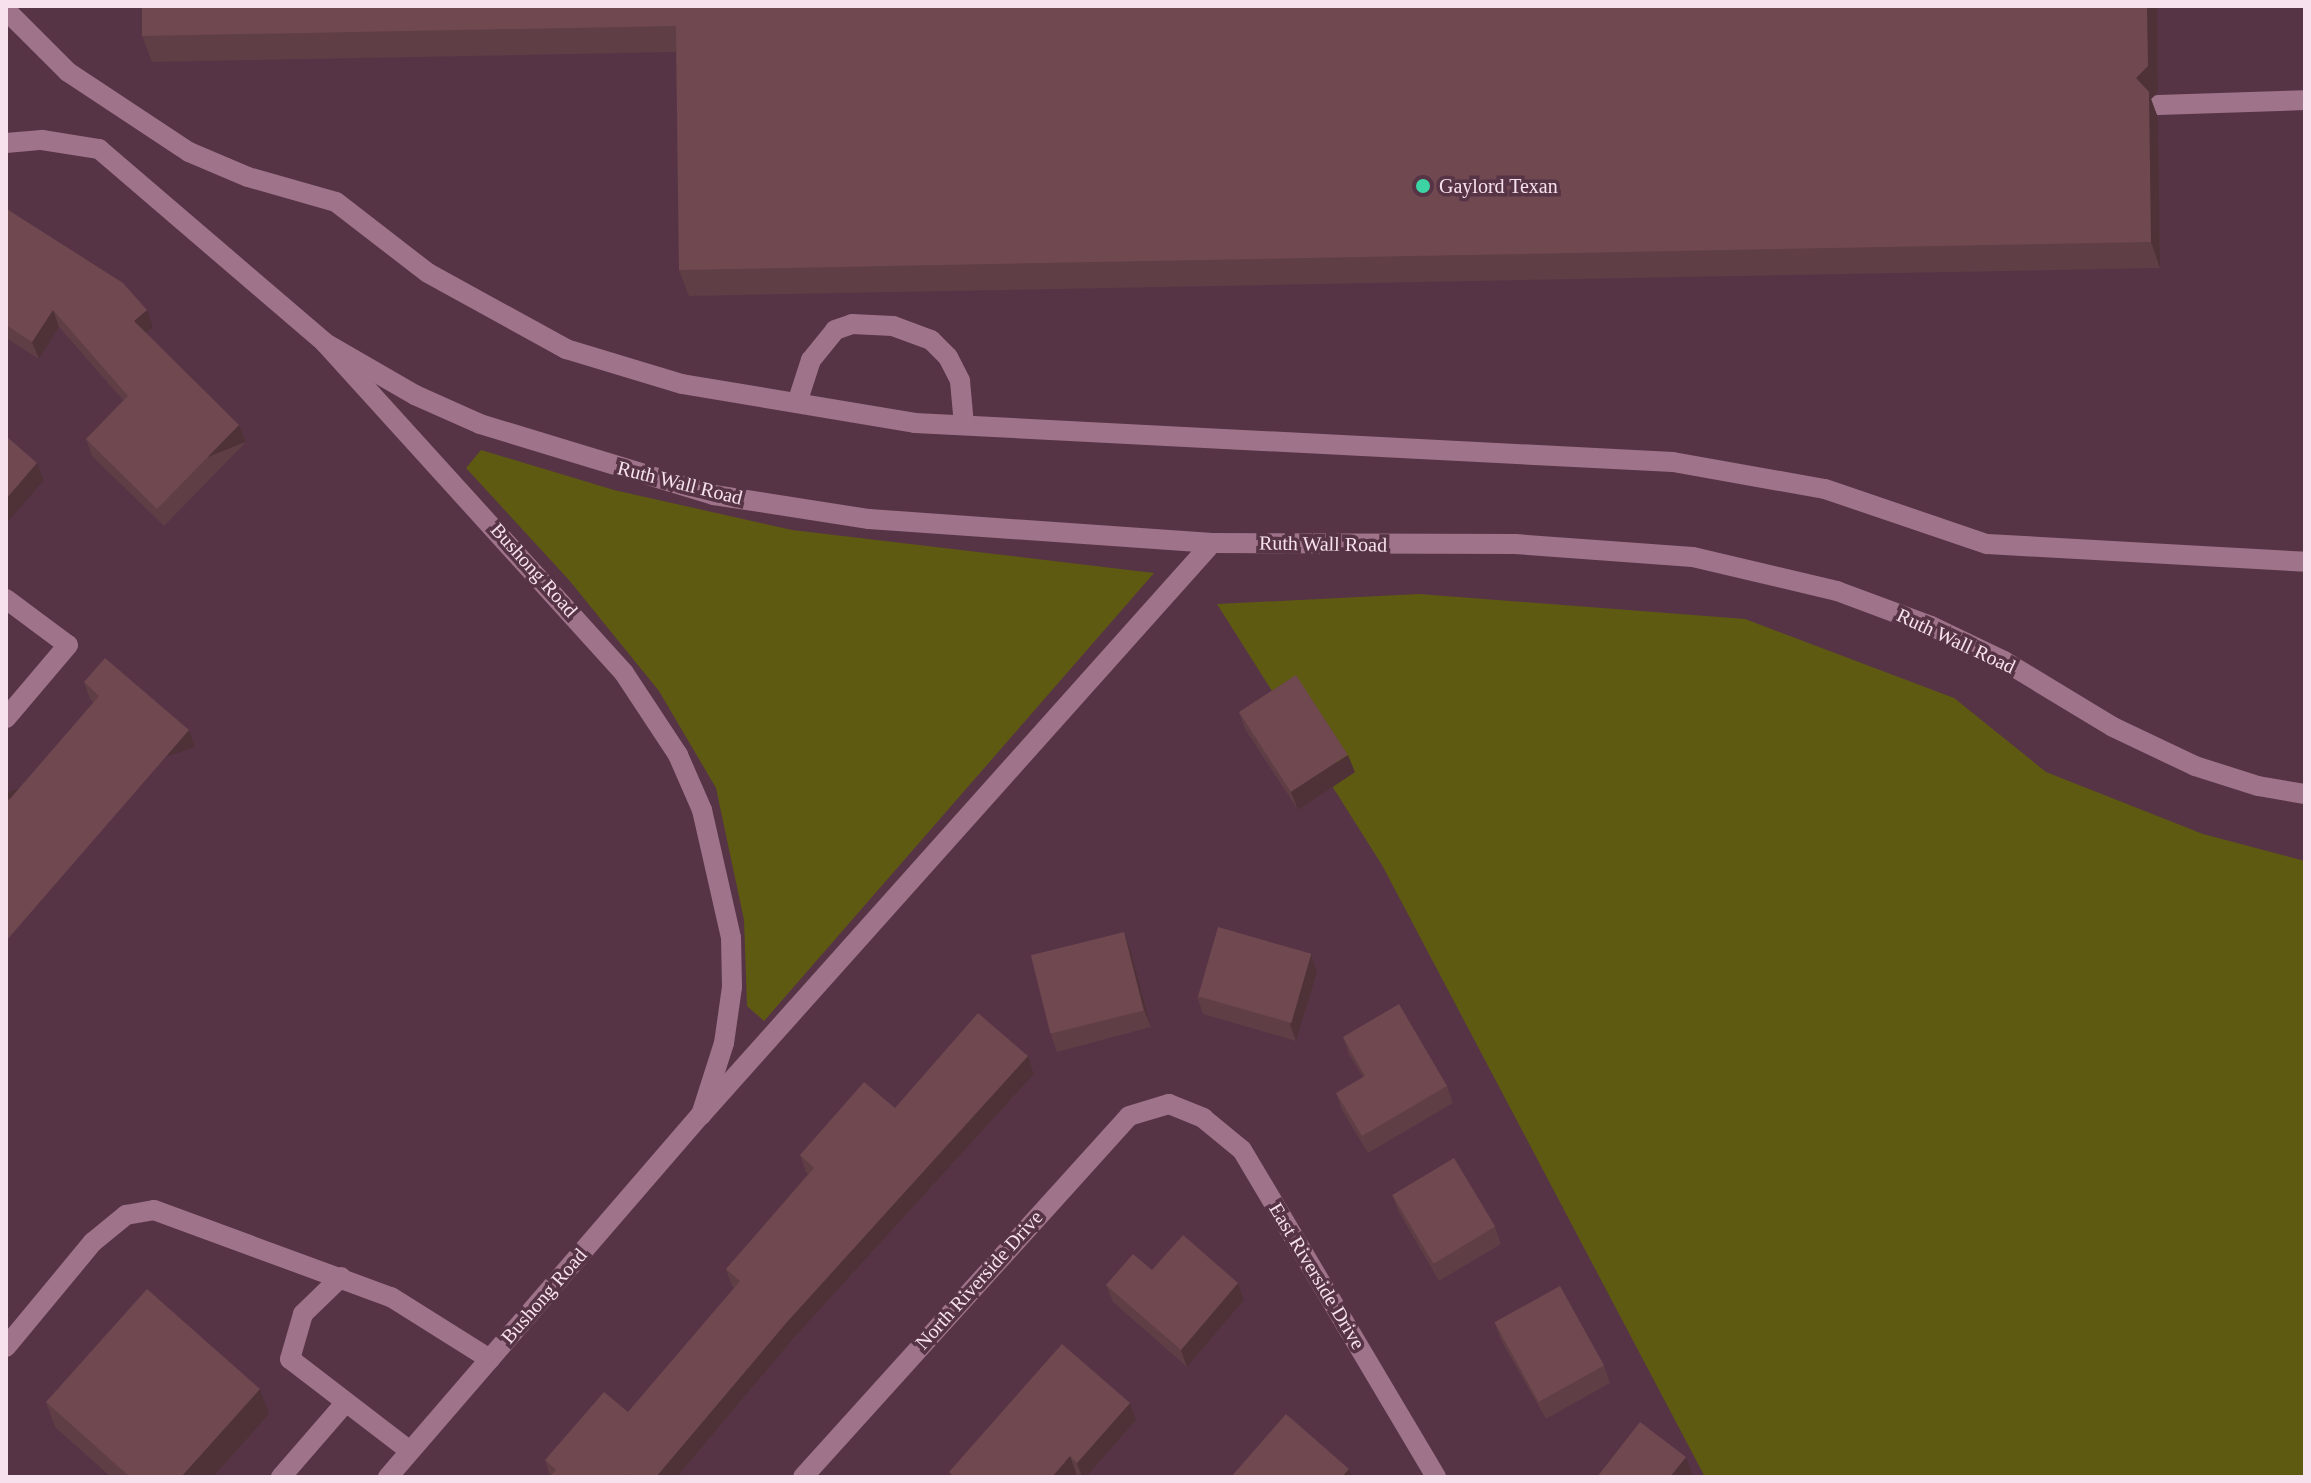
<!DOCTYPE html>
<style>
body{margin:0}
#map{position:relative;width:2311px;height:1483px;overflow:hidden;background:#563446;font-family:Georgia,serif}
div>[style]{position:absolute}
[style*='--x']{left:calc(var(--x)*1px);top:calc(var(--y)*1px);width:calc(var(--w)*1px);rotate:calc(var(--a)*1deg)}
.green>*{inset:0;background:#5e5a12}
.minor>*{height:20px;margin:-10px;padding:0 10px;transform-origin:10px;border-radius:10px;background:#9f738a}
.wall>*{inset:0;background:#5f3e45}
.shaded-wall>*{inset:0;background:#4e3238;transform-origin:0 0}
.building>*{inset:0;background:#6f4850;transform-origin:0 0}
.dots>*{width:22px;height:22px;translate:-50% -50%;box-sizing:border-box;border:4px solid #563446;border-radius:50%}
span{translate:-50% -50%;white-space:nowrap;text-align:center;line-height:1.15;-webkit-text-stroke:7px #563446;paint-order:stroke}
.poi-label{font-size:20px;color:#f7e1ec}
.left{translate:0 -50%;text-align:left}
.street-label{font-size:20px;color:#f7e1ec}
.frame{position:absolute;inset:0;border:8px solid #f7e1ec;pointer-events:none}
</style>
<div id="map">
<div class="green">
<i style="clip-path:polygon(481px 450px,614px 490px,792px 530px,1154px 573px,764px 1021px,747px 1006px,744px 920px,716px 788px,659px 691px,569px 580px,466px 468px)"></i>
<i style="clip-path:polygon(1419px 594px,1745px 619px,1954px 698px,2046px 772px,2203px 834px,2305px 861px,2305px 1477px,1705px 1477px,1382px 865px,1217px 604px)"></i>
</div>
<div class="minor">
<i style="--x:6;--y:10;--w:88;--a:45"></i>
<i style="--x:68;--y:72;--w:145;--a:33.5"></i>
<i style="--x:189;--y:152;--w:64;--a:23"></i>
<i style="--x:248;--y:177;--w:91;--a:15.9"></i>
<i style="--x:336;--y:202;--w:116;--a:37.7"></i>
<i style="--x:428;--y:273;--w:158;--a:28.8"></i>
<i style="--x:566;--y:349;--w:121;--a:16.8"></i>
<i style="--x:682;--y:384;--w:236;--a:9.5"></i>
<i style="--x:915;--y:423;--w:759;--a:2.95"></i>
<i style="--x:1673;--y:462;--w:154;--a:10.1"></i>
<i style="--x:1825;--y:489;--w:171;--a:18.8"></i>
<i style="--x:1987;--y:544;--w:319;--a:3.2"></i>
<i style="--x:2158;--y:105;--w:147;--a:-1.9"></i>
<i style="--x:6;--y:143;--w:36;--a:-5"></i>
<i style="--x:42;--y:140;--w:58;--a:9"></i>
<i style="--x:99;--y:149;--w:298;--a:40.6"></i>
<i style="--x:325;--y:343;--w:445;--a:47.8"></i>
<i style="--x:624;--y:673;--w:98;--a:56.6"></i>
<i style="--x:678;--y:755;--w:60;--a:66.4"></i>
<i style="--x:702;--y:810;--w:131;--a:77.2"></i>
<i style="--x:731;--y:938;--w:49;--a:88.8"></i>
<i style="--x:732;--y:987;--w:57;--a:98.1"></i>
<i style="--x:724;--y:1043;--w:76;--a:107.7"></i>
<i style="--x:325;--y:343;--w:104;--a:30"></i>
<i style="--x:415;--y:395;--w:71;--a:24"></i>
<i style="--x:480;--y:424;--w:245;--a:16.9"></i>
<i style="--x:714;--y:495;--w:157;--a:8.8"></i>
<i style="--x:869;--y:519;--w:344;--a:4"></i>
<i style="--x:1212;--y:543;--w:303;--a:0.2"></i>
<i style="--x:1515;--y:544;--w:178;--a:4.2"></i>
<i style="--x:1693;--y:557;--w:148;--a:13.3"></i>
<i style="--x:1837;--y:591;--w:100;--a:20.4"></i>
<i style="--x:1931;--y:626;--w:81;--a:25.6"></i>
<i style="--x:2004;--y:661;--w:127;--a:31.2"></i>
<i style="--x:2113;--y:727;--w:91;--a:25.4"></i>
<i style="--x:2195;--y:766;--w:66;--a:17.6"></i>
<i style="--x:2258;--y:786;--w:48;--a:9.7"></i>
<i style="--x:797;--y:403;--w:45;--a:-72"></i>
<i style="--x:811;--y:360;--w:38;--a:-51"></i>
<i style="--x:835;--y:330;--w:18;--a:-19"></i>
<i style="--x:852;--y:324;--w:41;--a:2.8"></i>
<i style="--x:893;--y:326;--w:40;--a:20.2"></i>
<i style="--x:931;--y:340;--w:24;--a:45"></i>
<i style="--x:948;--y:357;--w:27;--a:63"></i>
<i style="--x:960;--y:381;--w:44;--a:84.8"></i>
<i style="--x:6;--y:599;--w:77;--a:36.6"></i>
<i style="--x:68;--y:645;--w:96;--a:130.3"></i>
<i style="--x:341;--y:1277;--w:53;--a:135.8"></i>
<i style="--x:303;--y:1314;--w:47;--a:106.1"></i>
<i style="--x:290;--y:1359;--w:151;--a:37.5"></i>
<i style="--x:6;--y:1347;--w:136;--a:-50.4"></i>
<i style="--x:93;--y:1242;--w:43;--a:-39.3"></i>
<i style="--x:126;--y:1215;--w:28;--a:-10"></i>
<i style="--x:154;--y:1210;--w:252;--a:20.2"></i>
<i style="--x:391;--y:1297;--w:117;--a:32.1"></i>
<i style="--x:281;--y:1477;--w:98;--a:-49.1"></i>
<i style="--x:388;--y:1477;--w:479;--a:-49.2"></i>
<i style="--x:701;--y:1115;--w:767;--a:-48.22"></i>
<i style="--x:803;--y:1477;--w:486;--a:-47.9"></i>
<i style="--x:1129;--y:1116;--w:42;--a:-16.7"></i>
<i style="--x:1169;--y:1104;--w:37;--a:22"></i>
<i style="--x:1203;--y:1118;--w:50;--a:39.4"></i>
<i style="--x:1242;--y:1150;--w:380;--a:59.3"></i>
</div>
<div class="wall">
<i style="clip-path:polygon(142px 6px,2157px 6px,2158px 92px,2151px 99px,2158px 118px,2160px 268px,689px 296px,679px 270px,676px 52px,152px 62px,142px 36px)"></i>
<i style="clip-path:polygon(6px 208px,153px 327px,146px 333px,239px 425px,246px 442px,164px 526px,92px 456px,86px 439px,123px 400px,59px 327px,39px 359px,6px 338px)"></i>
<i style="clip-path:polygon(84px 682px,189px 730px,195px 747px,94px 703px,90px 699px)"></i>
<i style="clip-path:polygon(1239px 712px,1355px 772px,1298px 810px,1245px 729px)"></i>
<i style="clip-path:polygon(1124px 932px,1130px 949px,1151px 1027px,1057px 1052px,1051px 1035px)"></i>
<i style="clip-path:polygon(1311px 954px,1317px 972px,1296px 1041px,1203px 1014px,1197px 996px)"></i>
<i style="clip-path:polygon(1343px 1037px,1447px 1086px,1453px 1103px,1368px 1153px,1342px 1110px,1336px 1093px,1363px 1077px,1349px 1054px)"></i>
<i style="clip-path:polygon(1028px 1056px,1034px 1074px,793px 1339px,677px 1477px,549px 1477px,550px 1476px,545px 1460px,628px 1412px,734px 1288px,732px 1286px,726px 1269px,808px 1174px,806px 1172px,800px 1155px,895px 1108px)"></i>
<i style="clip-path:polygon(1392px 1195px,1495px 1227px,1501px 1244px,1439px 1281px,1399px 1212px)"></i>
<i style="clip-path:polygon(1152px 1270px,1238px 1283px,1244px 1300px,1187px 1367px,1113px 1302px,1106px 1285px)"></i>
<i style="clip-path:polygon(1495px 1323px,1604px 1366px,1610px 1383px,1546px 1419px,1501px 1340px)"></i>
<i style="clip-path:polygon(46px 1402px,269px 1414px,213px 1477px,111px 1477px,55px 1427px)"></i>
<i style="clip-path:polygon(1130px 1403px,1136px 1420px,1086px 1477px,1080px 1477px,1076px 1473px,1073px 1477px,951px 1477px,949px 1472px)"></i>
</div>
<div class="shaded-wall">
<i style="clip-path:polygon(2147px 6px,2157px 6px,2158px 92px,2151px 99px,2158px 118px,2160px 268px,2151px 242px,2136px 78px)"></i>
<i style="clip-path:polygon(53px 310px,59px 327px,39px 359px,32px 342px)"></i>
<i style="clip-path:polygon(147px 310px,153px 327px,140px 338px,134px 321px)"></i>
<i style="left:239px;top:425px;width:18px;height:117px;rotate:68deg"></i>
<i style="clip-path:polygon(37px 463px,44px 480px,6px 524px,6px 499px)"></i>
<i style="left:189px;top:730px;width:18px;height:279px;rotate:71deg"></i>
<i style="clip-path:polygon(1348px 755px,1355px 772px,1298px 810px,1291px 792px)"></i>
<i style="clip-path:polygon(1124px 932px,1130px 949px,1151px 1027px,1144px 1010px)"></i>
<i style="clip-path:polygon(1311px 954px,1317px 972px,1296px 1041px,1290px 1024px)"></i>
<i style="clip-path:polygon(1028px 1056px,1034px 1074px,793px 1339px,677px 1477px,656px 1477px,787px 1322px)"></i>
<i style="clip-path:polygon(1238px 1283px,1244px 1300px,1187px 1367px,1181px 1350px)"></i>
<i style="clip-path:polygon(260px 1389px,269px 1414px,213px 1477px,181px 1477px)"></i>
<i style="clip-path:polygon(1130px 1403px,1136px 1420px,1086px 1477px,1082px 1477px,1077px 1463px)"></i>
<i style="clip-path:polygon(1070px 1456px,1076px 1473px,1073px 1477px,1052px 1477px)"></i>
<i style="clip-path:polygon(1686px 1457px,1692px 1474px,1690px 1477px,1670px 1477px)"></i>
<i style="clip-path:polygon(1349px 1469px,1352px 1477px,1342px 1477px)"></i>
</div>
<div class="building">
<i style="clip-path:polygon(142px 6px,2147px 6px,2148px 66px,2136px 78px,2149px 92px,2151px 242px,679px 270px,676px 26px,142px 36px)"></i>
<i style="clip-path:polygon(6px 208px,13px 213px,123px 283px,147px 310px,134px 321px,239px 425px,157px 509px,86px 439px,128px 396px,53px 310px,32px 342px,6px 325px)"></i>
<i style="clip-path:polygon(6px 436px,37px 463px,6px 499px)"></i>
<i style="clip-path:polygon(105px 658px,189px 730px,6px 941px,6px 797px,9px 800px,99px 696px,84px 682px)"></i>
<i style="left:1296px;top:675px;width:95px;height:68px;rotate:57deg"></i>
<i style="left:1218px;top:927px;width:97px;height:72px;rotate:16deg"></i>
<i style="left:1124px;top:932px;width:81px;height:96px;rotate:76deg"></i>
<i style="clip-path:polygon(1399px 1004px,1447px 1086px,1362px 1136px,1336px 1093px,1365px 1076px,1343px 1037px)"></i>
<i style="clip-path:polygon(978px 1013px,1028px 1056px,787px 1322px,656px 1477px,630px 1477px,627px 1474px,624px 1477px,549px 1477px,556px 1470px,545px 1460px,604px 1392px,628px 1412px,740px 1281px,726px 1269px,814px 1168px,800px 1155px,864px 1082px,895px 1108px)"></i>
<i style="left:1454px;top:1158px;width:80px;height:72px;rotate:59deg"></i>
<i style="clip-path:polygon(1183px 1235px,1238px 1283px,1181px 1350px,1106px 1285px,1133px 1254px,1152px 1270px)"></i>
<i style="left:1560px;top:1286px;width:91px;height:75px;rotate:61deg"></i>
<i style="clip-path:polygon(147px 1289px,260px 1389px,181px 1477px,130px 1477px,46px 1402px)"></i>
<i style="clip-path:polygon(1062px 1344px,1130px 1403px,1077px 1463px,1070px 1456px,1052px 1477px,952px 1477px,954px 1476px,949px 1472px)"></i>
<i style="clip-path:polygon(1286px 1414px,1349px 1469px,1342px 1477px,1231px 1477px)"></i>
<i style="clip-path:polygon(1640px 1422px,1686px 1457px,1670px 1477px,1597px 1477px)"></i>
</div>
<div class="dots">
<i style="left:1423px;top:186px;background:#3dd4a3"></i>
</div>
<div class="poi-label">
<span class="left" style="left:1439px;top:186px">Gaylord Texan</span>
</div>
<div class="street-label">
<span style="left:680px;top:483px;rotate:14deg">Ruth Wall Road</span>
<span style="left:1323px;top:544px;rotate:1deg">Ruth Wall Road</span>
<span style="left:534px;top:570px;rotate:48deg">Bushong Road</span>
<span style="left:1956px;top:641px;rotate:25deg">Ruth Wall Road</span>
<span style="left:1317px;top:1276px;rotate:59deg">East Riverside Drive</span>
<span style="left:979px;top:1280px;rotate:-48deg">North Riverside Drive</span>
<span style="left:544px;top:1296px;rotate:-49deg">Bushong Road</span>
</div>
<div class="frame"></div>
</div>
